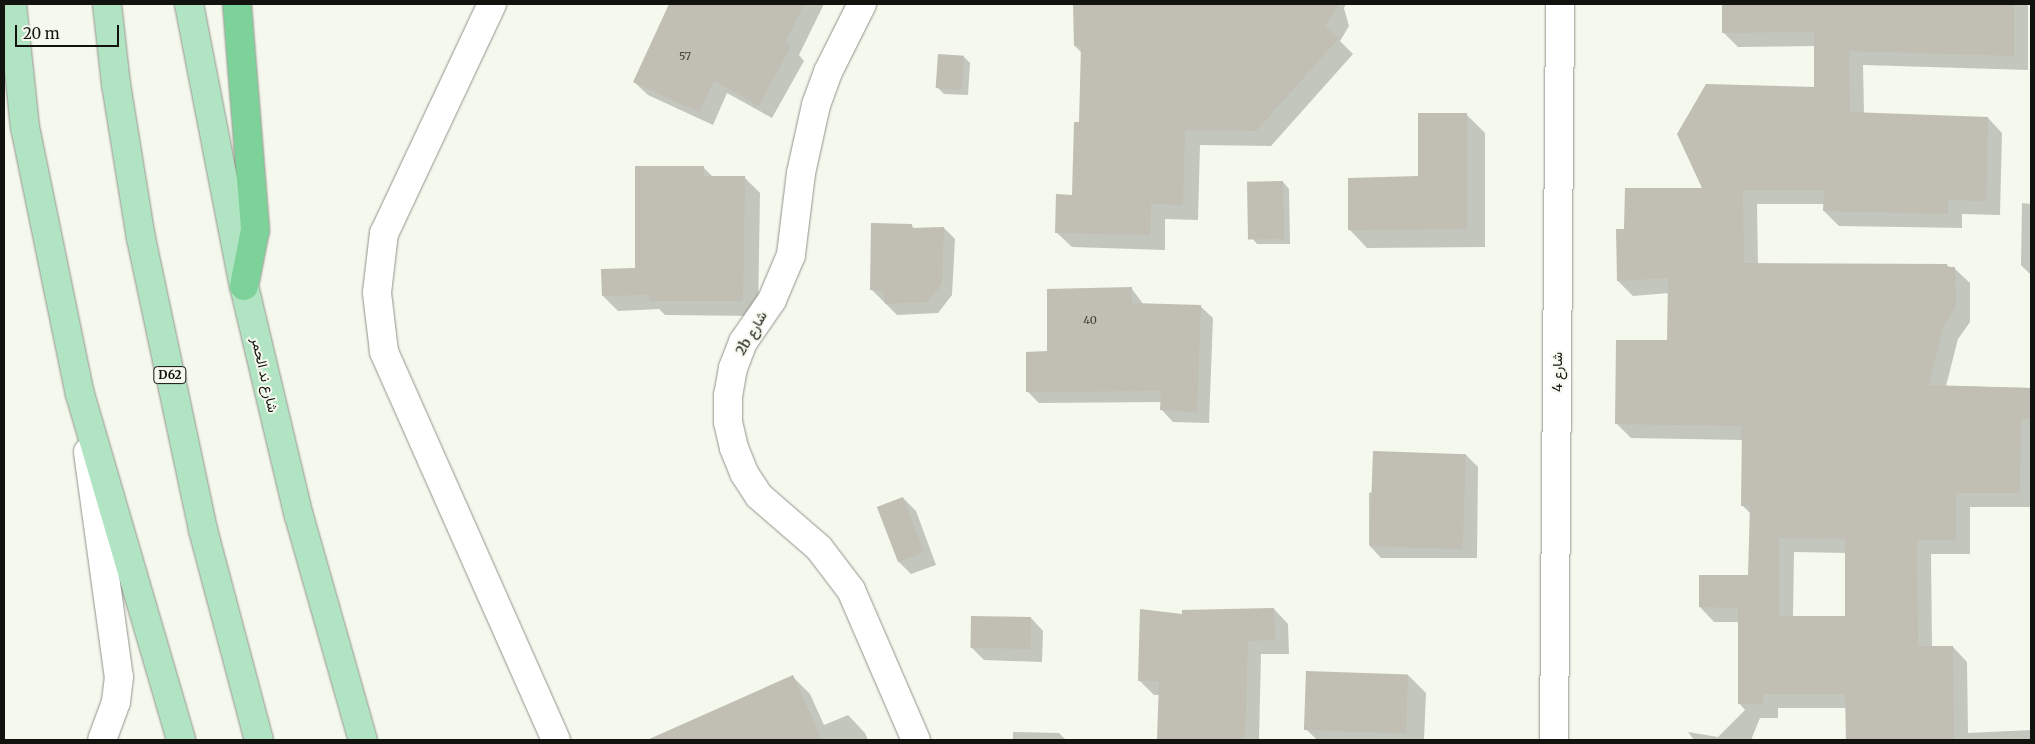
<!DOCTYPE html>
<meta charset="utf-8">
<style>
body{margin:0}
#map{position:relative;width:2035px;height:744px;overflow:hidden;background:#f4f8ed;font-family:Merriweather,Vazirmatn,serif}
div>[style]{position:absolute}
[style*='--x']{left:calc(var(--x)*1px);top:calc(var(--y)*1px);width:calc(var(--w)*1px);rotate:calc(var(--a)*1deg)}
.shadow>*{inset:0;background:#0003}
.building>*{inset:0;background:#c1beb4;transform-origin:0 0}
.roads{filter:drop-shadow(0 0 1px #91948b) drop-shadow(0 0 1px #91948b)}
.minor>*{height:28px;margin:-14px;padding:0 14px;transform-origin:14px;border-radius:14px;background:#fff}
.tertiary>*{height:28px;margin:-14px;padding:0 14px;transform-origin:14px;border-radius:14px;background:#fff}
.primary>*{height:28px;margin:-14px;padding:0 14px;transform-origin:14px;border-radius:14px;background:#b1e4c2}
.motorway>*{height:28px;margin:-14px;padding:0 14px;transform-origin:14px;border-radius:14px;background:#7dd299}
span{translate:-50% -50%;white-space:nowrap;text-align:center;line-height:1.15;-webkit-text-stroke:4px #f4f8ed;paint-order:stroke}
.number-label{font-size:11px;color:#3e3e38}
.number-label span{-webkit-text-stroke-width:0}
.shield-label span{padding:1px 4px;background:#f4f8ed;border:1px solid;border-radius:4px;-webkit-text-stroke-width:0}
.shield-label{font-size:12px;color:#12130f;font-weight:700}
.street-label{font-size:14px;color:#12130f}
.frame{position:absolute;inset:0;border:5px solid #12130f;pointer-events:none}
.scale{position:absolute;left:15px;top:25px;width:104px;height:22px;box-sizing:border-box;border:2px solid #12130f;border-top:0;padding-left:6px;font-size:15px;line-height:18px;white-space:nowrap;color:#12130f;-webkit-text-stroke:4px #f4f8ed;paint-order:stroke}
</style>
<div id="map">
<div class="shadow">
<i style="clip-path:polygon(671px 4px,824px 4px,799px 55px,804px 61px,772px 118px,727px 93px,713px 125px,648px 95px,634px 82px)"></i>
<i style="clip-path:polygon(1074px 4px,1346px 4px,1344px 8px,1349px 26px,1340px 41px,1353px 54px,1271px 146px,1200px 145px,1198px 220px,1165px 219px,1165px 250px,1072px 247px,1056px 232px,1073px 196px,1080px 123px,1082px 53px,1075px 46px)"></i>
<i style="clip-path:polygon(evenodd,1723px 4px,2028px 4px,2028px 70px,1863px 65px,1864px 114px,1988px 118px,2002px 133px,2000px 215px,1962px 214px,1962px 228px,1839px 226px,1824px 211px,1825px 204px,1757px 204px,1758px 264px,1946px 265px,1955px 269px,1970px 283px,1970px 322px,1958px 339px,1946px 386px,2031px 388px,2031px 507px,1970px 507px,1970px 554px,1931px 554px,1932px 647px,1953px 647px,1967px 662px,1968px 733px,2031px 730px,2031px 740px,1847px 740px,1847px 708px,1778px 708px,1778px 718px,1760px 718px,1751px 740px,1694px 740px,1688px 732px,1718px 737px,1745px 710px,1739px 703px,1739px 622px,1714px 622px,1700px 607px,1749px 576px,1751px 514px,1742px 505px,1743px 440px,1631px 438px,1616px 423px,1668px 342px,1669px 293px,1633px 296px,1618px 281px,1625px 230px,1704px 190px,1816px 88px,1816px 46px,1738px 47px,1723px 32px,1723px 4px,1794px 552px,1846px 553px,1846px 617px,1793px 617px,1794px 552px)"></i>
<i style="clip-path:polygon(964px 57px,970px 63px,968px 95px,944px 94px,937px 87px)"></i>
<i style="clip-path:polygon(1467px 115px,1485px 133px,1485px 247px,1367px 248px,1349px 229px,1419px 177px)"></i>
<i style="clip-path:polygon(704px 168px,714px 178px,745px 178px,760px 193px,758px 316px,665px 315px,659px 309px,618px 311px,603px 296px,636px 269px)"></i>
<i style="clip-path:polygon(1283px 182px,1289px 189px,1290px 244px,1257px 244px,1251px 237px)"></i>
<i style="clip-path:polygon(2022px 203px,2031px 204px,2031px 275px,2021px 265px)"></i>
<i style="clip-path:polygon(911px 225px,915px 229px,944px 228px,955px 239px,952px 295px,938px 313px,897px 315px,871px 289px)"></i>
<i style="clip-path:polygon(1132px 289px,1144px 305px,1200px 306px,1213px 318px,1209px 423px,1173px 422px,1161px 409px,1162px 402px,1039px 403px,1027px 391px,1048px 353px)"></i>
<i style="clip-path:polygon(1466px 455px,1478px 467px,1477px 558px,1381px 558px,1369px 545px,1369px 493px)"></i>
<i style="clip-path:polygon(903px 498px,916px 511px,936px 565px,911px 574px,898px 561px)"></i>
<i style="clip-path:polygon(1274px 609px,1288px 624px,1289px 654px,1261px 654px,1259px 740px,1158px 740px,1160px 695px,1154px 695px,1139px 680px,1183px 616px)"></i>
<i style="clip-path:polygon(1031px 618px,1043px 631px,1042px 662px,984px 660px,971px 647px)"></i>
<i style="clip-path:polygon(1408px 675px,1426px 693px,1424px 740px,1317px 740px,1306px 729px)"></i>
<i style="clip-path:polygon(793px 677px,810px 694px,824px 725px,848px 715px,865px 733px,868px 740px,698px 740px,690px 723px)"></i>
<i style="clip-path:polygon(1013px 732px,1059px 733px,1066px 740px,1013px 740px)"></i>
</div>
<div class="building">
<i style="clip-path:polygon(669px 4px,804px 4px,785px 43px,791px 46px,759px 106px,714px 81px,699px 112px,633px 82px)"></i>
<i style="clip-path:polygon(1073px 4px,1339px 4px,1325px 27px,1339px 38px,1256px 131px,1185px 130px,1183px 205px,1151px 204px,1150px 235px,1055px 233px,1056px 194px,1072px 195px,1074px 122px,1079px 122px,1081px 46px,1074px 46px)"></i>
<i style="clip-path:polygon(evenodd,1722px 4px,2014px 4px,2014px 56px,1849px 51px,1850px 112px,1988px 117px,1986px 201px,1948px 200px,1948px 214px,1823px 211px,1824px 190px,1743px 190px,1744px 263px,1947px 264px,1947px 267px,1955px 267px,1956px 307px,1944px 324px,1929px 385px,2031px 388px,2031px 419px,2021px 419px,2020px 493px,1956px 493px,1956px 540px,1917px 540px,1918px 646px,1953px 646px,1954px 740px,1846px 740px,1845px 694px,1764px 694px,1763px 704px,1738px 704px,1738px 608px,1699px 607px,1699px 575px,1748px 575px,1750px 506px,1741px 506px,1742px 426px,1615px 424px,1616px 340px,1667px 340px,1668px 278px,1617px 281px,1616px 229px,1624px 229px,1625px 188px,1702px 188px,1677px 134px,1706px 84px,1814px 87px,1814px 32px,1722px 33px,1722px 4px,1779px 538px,1845px 539px,1845px 616px,1779px 616px,1779px 538px)"></i>
<i style="left:938px;top:54px;width:26px;height:34px;rotate:4deg"></i>
<i style="clip-path:polygon(1418px 113px,1467px 113px,1467px 229px,1348px 230px,1348px 178px,1418px 176px)"></i>
<i style="clip-path:polygon(635px 166px,704px 166px,704px 176px,745px 176px,743px 301px,649px 301px,649px 295px,602px 296px,601px 269px,635px 268px)"></i>
<i style="left:1283px;top:181px;width:58px;height:36px;rotate:89deg"></i>
<i style="clip-path:polygon(871px 223px,912px 224px,912px 228px,944px 227px,942px 284px,927px 302px,885px 304px,884px 291px,870px 290px)"></i>
<i style="clip-path:polygon(1132px 287px,1132px 303px,1201px 305px,1197px 412px,1160px 410px,1161px 391px,1026px 392px,1026px 352px,1047px 351px,1047px 289px)"></i>
<i style="left:1373px;top:451px;width:93px;height:95px;rotate:2deg"></i>
<i style="left:903px;top:497px;width:59px;height:28px;rotate:69deg"></i>
<i style="clip-path:polygon(1274px 608px,1275px 640px,1248px 641px,1245px 740px,1157px 740px,1159px 681px,1138px 681px,1140px 609px,1182px 614px,1182px 610px)"></i>
<i style="left:971px;top:616px;width:60px;height:32px;rotate:1deg"></i>
<i style="left:1306px;top:671px;width:102px;height:59px;rotate:2deg"></i>
<i style="clip-path:polygon(793px 675px,822px 740px,647px 740px)"></i>
</div>
<div class="roads">
<div class="minor">
<i style="--x:492;--y:4;--w:253;--a:115.2"></i>
<i style="--x:384;--y:233;--w:60;--a:96.7"></i>
<i style="--x:377;--y:293;--w:59;--a:83.2"></i>
<i style="--x:384;--y:352;--w:424;--a:66.1"></i>
<i style="--x:862;--y:4;--w:76;--a:116.6"></i>
<i style="--x:828;--y:72;--w:35;--a:110"></i>
<i style="--x:816;--y:105;--w:70;--a:102.4"></i>
<i style="--x:801;--y:173;--w:83;--a:97"></i>
<i style="--x:791;--y:255;--w:49;--a:112.9"></i>
<i style="--x:772;--y:300;--w:51;--a:124.6"></i>
<i style="--x:743;--y:342;--w:28;--a:111"></i>
<i style="--x:733;--y:368;--w:27;--a:100"></i>
<i style="--x:728;--y:395;--w:27;--a:90"></i>
<i style="--x:728;--y:422;--w:27;--a:77"></i>
<i style="--x:734;--y:448;--w:27;--a:68"></i>
<i style="--x:744;--y:473;--w:27;--a:57"></i>
<i style="--x:759;--y:496;--w:79;--a:40.9"></i>
<i style="--x:819;--y:548;--w:53;--a:52.7"></i>
<i style="--x:851;--y:590;--w:163;--a:66.6"></i>
<i style="--x:1554;--y:740;--w:736;--a:-89.53"></i>
</div>
<div class="tertiary">
<i style="--x:88;--y:452;--w:227;--a:82.2"></i>
<i style="--x:119;--y:677;--w:25;--a:97"></i>
<i style="--x:116;--y:702;--w:40;--a:110.2"></i>
</div>
<div class="primary">
<i style="--x:12;--y:4;--w:124;--a:84"></i>
<i style="--x:25;--y:127;--w:273;--a:78.4"></i>
<i style="--x:80;--y:394;--w:360;--a:73.7"></i>
<i style="--x:107;--y:4;--w:81;--a:83.6"></i>
<i style="--x:116;--y:84;--w:156;--a:80.8"></i>
<i style="--x:141;--y:238;--w:299;--a:78"></i>
<i style="--x:203;--y:530;--w:217;--a:75.1"></i>
<i style="--x:189;--y:4;--w:287;--a:79"></i>
<i style="--x:244;--y:286;--w:236;--a:76.6"></i>
<i style="--x:299;--y:516;--w:233;--a:74.1"></i>
</div>
<div class="motorway">
<i style="--x:237;--y:4;--w:227;--a:85.4"></i>
<i style="--x:255;--y:230;--w:57;--a:101.1"></i>
</div>
</div>
<div class="number-label">
<span style="left:685px;top:56px">57</span>
<span style="left:1090px;top:320px">40</span>
</div>
<div class="shield-label">
<span style="left:170px;top:375px">D62</span>
</div>
<div class="street-label">
<span style="left:751px;top:333px;rotate:-60deg">2b شارع</span>
<span style="left:1557px;top:372px;rotate:-90deg">شارع 4</span>
<span style="left:265px;top:375px;rotate:77deg">شارع ند الحمر</span>
</div>
<div class="frame"></div>
<div class="scale">20 m</div>
</div>
